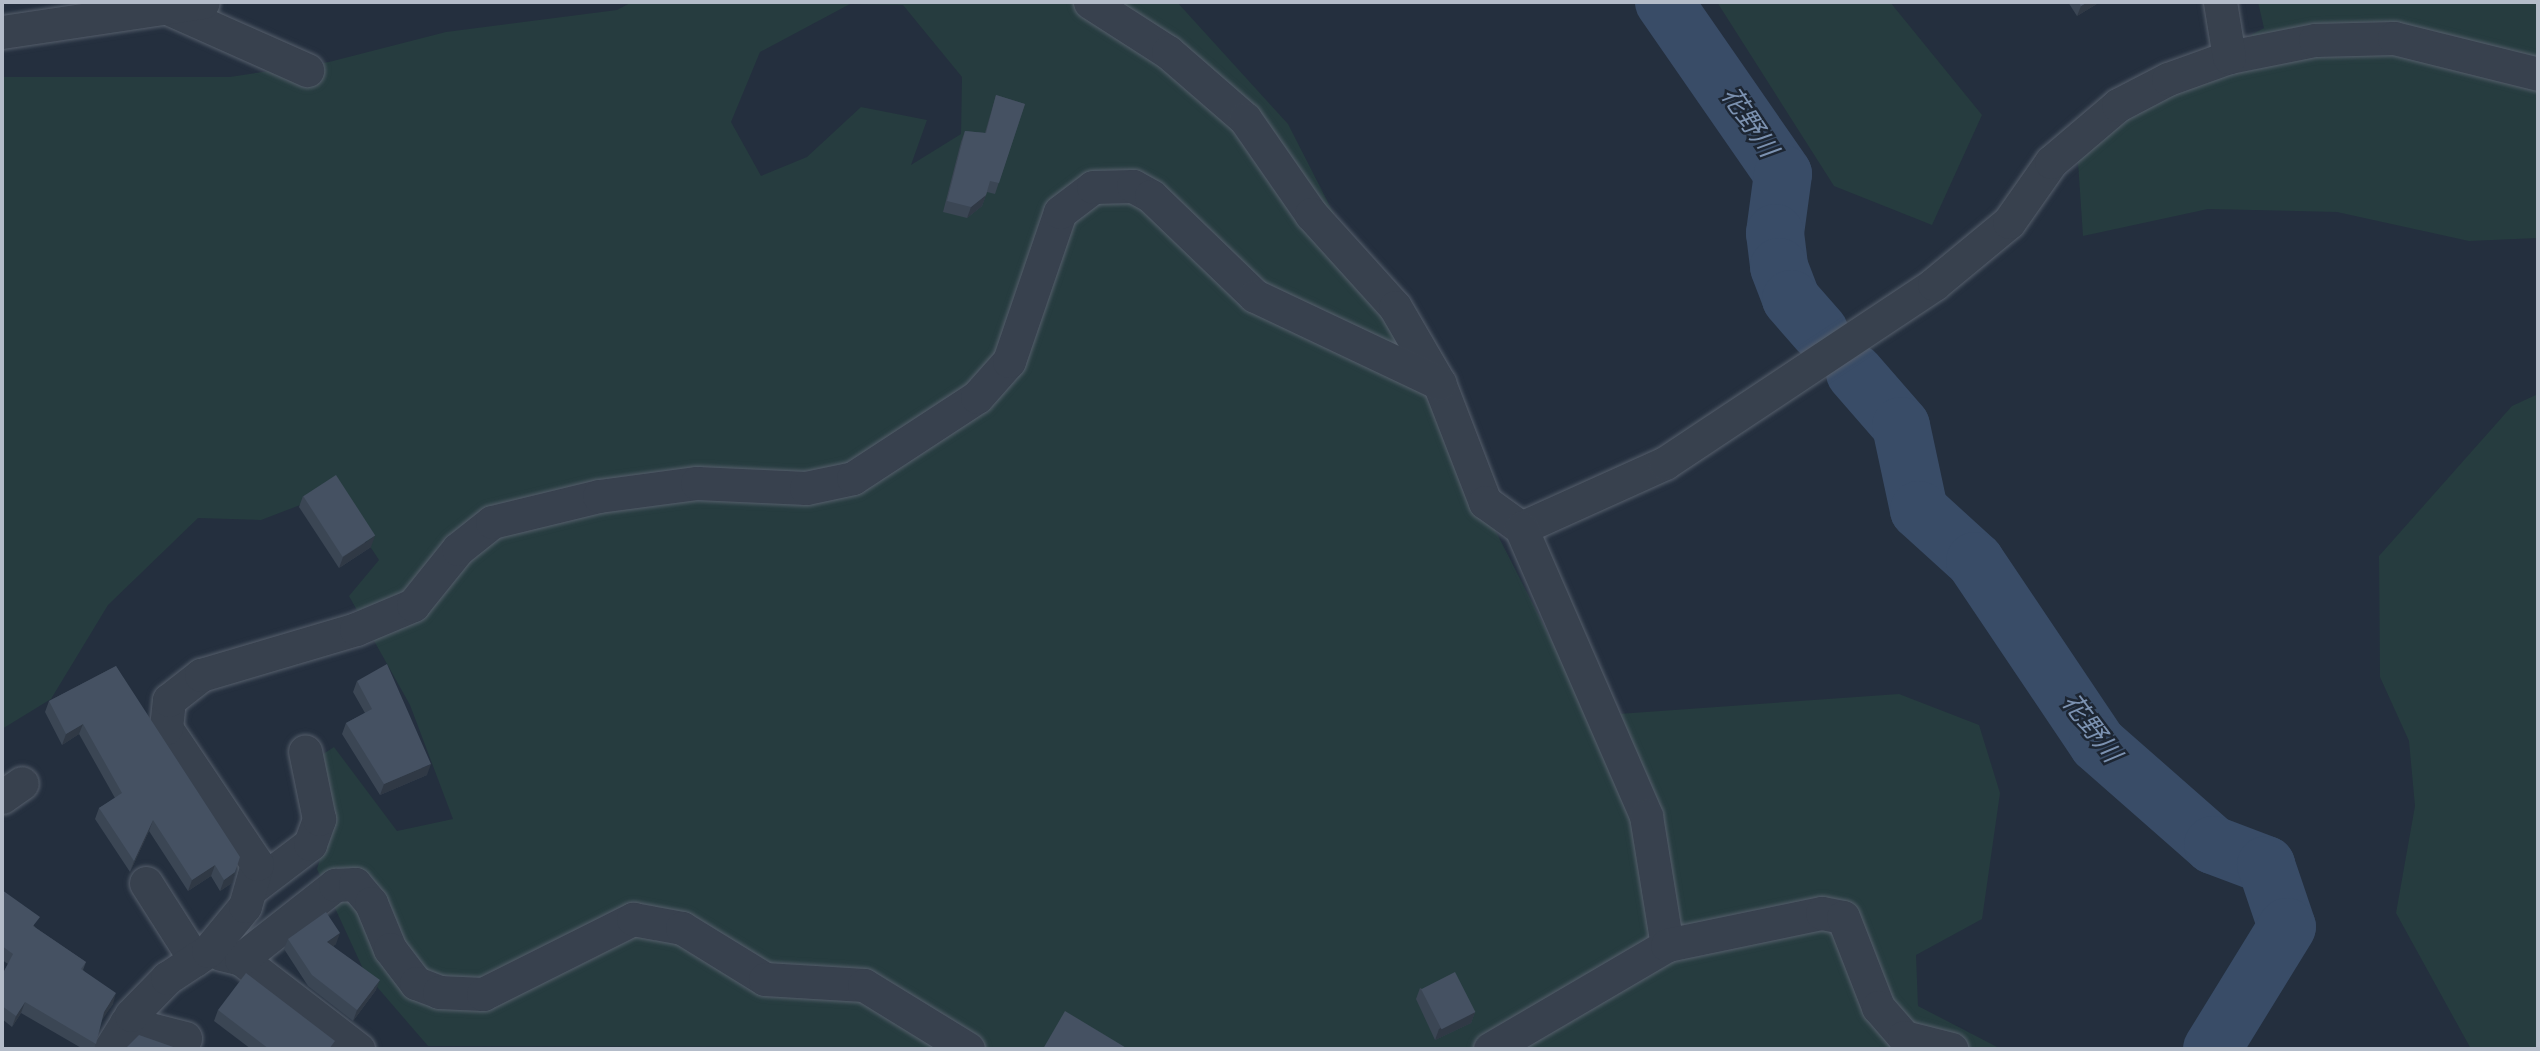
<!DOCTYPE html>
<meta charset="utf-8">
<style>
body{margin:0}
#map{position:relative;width:2540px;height:1051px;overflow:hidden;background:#242f3e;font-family:"Space Grotesk","Noto Sans JP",sans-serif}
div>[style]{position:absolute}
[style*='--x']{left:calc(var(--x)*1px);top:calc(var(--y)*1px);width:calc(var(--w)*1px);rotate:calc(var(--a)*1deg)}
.green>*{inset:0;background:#263c3f}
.river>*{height:58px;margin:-29px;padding:0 29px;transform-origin:29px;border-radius:29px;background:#394c67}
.roads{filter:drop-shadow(0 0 2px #565f6c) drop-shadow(0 0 2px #565f6c)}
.minor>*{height:33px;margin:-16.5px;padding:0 16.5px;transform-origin:16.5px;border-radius:16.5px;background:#38414e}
.wall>*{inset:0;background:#3b4654}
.shaded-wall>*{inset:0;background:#303945}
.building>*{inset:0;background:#455162;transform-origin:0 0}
span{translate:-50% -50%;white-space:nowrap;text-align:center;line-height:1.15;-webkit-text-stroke:5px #1d2633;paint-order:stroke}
.water-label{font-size:26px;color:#7c92b1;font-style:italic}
.frame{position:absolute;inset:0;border:4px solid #b4bcc9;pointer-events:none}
</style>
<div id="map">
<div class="green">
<i style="clip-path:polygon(evenodd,632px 2px,1177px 2px,1288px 124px,1590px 716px,1899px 694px,1979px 725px,2000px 793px,1982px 919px,1916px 955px,1918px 1006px,2001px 1049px,428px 1046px,365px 973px,317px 869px,332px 821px,308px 764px,334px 747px,397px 831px,453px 819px,410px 705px,349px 596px,379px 560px,334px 492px,261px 520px,198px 518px,108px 605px,51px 699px,2px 729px,2px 77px,230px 77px,329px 62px,446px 32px,617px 10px,632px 2px,850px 4px,903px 5px,962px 77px,961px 134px,911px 165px,927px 120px,861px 107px,807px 157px,761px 176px,731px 122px,760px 52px,850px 4px)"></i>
<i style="clip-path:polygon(1717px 2px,1890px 2px,1982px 115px,1932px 225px,1834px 186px)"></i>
<i style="clip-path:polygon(2258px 2px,2538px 2px,2538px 238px,2469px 241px,2337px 212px,2208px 209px,2083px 236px,2077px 147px,2138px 97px,2264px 28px)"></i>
<i style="clip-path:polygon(2538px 394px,2538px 1049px,2471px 1049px,2396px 913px,2415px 806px,2409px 741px,2380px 677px,2379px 556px,2512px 406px)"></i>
</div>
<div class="river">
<i style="--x:1664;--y:2;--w:209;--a:55.3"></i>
<i style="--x:1783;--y:174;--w:60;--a:97.7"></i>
<i style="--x:1775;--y:233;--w:34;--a:83"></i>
<i style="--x:1779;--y:267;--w:34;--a:69"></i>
<i style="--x:1791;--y:299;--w:43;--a:48.8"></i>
<i style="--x:1855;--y:373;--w:70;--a:49"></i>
<i style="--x:1901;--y:426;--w:86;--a:77.9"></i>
<i style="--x:1919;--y:510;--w:76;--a:42.3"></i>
<i style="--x:1975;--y:561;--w:220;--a:56.1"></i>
<i style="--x:2098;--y:744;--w:153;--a:41.3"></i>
<i style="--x:2213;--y:845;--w:57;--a:20.7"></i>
<i style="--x:2266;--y:865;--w:65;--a:71.3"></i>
<i style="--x:2287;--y:927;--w:143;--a:121.6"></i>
</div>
<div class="roads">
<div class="minor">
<i style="--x:1090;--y:2;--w:93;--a:32.7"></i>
<i style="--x:1168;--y:52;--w:102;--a:41"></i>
<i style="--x:1245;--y:119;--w:116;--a:55.2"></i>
<i style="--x:1311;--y:214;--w:125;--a:47.9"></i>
<i style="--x:1395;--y:307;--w:88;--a:59.9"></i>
<i style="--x:1439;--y:383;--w:128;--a:68.9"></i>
<i style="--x:1485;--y:502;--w:44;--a:35.8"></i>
<i style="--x:1521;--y:528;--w:158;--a:-24.3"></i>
<i style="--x:1665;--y:463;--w:323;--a:-33.6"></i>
<i style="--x:1934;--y:284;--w:97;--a:-39.6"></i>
<i style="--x:2009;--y:222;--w:73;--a:-55"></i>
<i style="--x:2051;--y:162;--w:88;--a:-40.4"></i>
<i style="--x:2118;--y:105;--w:56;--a:-27.5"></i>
<i style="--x:2168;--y:79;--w:65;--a:-19.8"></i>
<i style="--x:2229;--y:57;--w:88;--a:-11.2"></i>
<i style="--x:2315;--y:40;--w:79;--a:-1.5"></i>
<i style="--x:2394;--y:38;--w:148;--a:14"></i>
<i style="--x:2220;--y:2;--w:56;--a:80.7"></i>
<i style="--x:172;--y:10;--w:148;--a:24"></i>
<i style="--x:2;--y:32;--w:203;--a:-8.5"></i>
<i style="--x:1521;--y:528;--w:314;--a:66.5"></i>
<i style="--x:1646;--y:816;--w:131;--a:80.8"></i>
<i style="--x:2;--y:797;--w:24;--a:-35"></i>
<i style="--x:146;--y:883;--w:91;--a:57.5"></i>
<i style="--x:252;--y:888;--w:73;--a:-37.2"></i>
<i style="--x:310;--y:844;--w:27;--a:-70"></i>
<i style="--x:319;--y:819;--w:69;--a:-101.6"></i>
<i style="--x:221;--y:954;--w:21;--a:14"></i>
<i style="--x:241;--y:959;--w:148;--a:37.6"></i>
<i style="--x:241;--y:959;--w:120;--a:-38.2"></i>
<i style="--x:335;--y:885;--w:20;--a:-3"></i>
<i style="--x:355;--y:884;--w:25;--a:50"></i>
<i style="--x:371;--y:903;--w:50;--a:67.6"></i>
<i style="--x:390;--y:949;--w:43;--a:52.6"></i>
<i style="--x:416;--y:983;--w:25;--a:21"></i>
<i style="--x:439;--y:992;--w:44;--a:2.6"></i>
<i style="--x:483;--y:994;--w:168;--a:-26.6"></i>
<i style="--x:633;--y:919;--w:50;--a:10.4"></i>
<i style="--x:682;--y:928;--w:97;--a:31.6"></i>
<i style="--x:765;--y:979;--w:99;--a:3.5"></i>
<i style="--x:864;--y:985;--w:122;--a:31.6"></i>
<i style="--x:126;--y:1023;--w:61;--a:14.3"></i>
<i style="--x:110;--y:1049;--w:40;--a:-58"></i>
<i style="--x:131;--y:1015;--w:52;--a:-45.8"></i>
<i style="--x:167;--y:978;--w:49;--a:-33.4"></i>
<i style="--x:208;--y:951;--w:58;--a:-50.6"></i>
<i style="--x:245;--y:906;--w:44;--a:-74.1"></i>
<i style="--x:257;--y:864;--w:164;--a:-123.8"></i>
<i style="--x:166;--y:728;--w:28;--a:-84"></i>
<i style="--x:169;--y:700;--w:41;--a:-38"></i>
<i style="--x:201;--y:675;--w:162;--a:-16.5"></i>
<i style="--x:356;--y:629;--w:62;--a:-22.8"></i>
<i style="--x:413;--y:605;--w:72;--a:-51.2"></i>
<i style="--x:458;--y:549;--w:43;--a:-38.5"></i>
<i style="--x:492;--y:522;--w:110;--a:-13.7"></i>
<i style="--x:599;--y:496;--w:99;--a:-7.6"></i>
<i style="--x:697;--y:483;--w:109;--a:2.6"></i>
<i style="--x:806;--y:488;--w:48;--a:-12"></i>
<i style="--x:853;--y:478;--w:148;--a:-33.2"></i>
<i style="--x:977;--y:397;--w:48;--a:-48.4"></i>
<i style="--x:1009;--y:361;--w:157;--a:-71.1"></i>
<i style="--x:1060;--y:212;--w:41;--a:-37.1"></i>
<i style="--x:1093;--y:187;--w:40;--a:-1.4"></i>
<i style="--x:1133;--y:186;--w:21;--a:29"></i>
<i style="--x:1151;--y:196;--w:144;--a:43.9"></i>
<i style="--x:1255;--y:296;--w:204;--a:25.3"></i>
<i style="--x:1490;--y:1049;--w:205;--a:-30.4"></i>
<i style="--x:1667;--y:945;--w:158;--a:-11.7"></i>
<i style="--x:1822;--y:913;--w:21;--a:11"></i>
<i style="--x:1843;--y:917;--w:97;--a:68.7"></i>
<i style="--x:1878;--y:1007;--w:40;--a:49"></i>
<i style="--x:1904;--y:1037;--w:49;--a:14.3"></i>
</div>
</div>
<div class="wall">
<i style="clip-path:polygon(2068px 2px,2100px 2px,2077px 16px)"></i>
<i style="clip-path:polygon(996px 95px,1025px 104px,995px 194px,987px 192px,982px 206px,967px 218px,943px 212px,961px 142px,965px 131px,985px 133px)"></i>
<i style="clip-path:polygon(303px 496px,371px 547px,339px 568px,299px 507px)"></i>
<i style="clip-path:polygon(116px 666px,235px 872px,232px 883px,220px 891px,211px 876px,188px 891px,149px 831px,130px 872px,95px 819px,99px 808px,115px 798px,79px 734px,62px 745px,45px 712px,49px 701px)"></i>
<i style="clip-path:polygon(357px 681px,427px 775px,380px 795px,342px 734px,346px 723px,365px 713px,353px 692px)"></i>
<i style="clip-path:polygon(2px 890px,36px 928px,86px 962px,83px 970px,113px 1004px,102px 1019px,94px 1049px,83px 1049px,21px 1013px,12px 1027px,2px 1019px,2px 975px,8px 964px,2px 960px)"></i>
<i style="clip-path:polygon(288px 939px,336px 944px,333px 946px,376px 990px,353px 1021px,308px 986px,284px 949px)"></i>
<i style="clip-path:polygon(1420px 988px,1475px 1012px,1471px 1023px,1435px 1040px,1416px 999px)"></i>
<i style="clip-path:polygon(218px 1010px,332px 1049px,251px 1049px,214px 1021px)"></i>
</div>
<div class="shaded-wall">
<i style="clip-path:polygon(2088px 2px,2100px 2px,2077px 16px,2081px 6px)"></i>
<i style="clip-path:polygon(986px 195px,982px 206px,967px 218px,971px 207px)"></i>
<i style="clip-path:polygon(375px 536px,371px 547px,339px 568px,343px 557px)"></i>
<i style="clip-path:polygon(83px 724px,79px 734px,62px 745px,66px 734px)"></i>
<i style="clip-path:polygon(431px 764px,427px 775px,380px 795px,384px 784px)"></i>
<i style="clip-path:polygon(153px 820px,149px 831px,130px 872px,134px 861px)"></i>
<i style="clip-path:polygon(215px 865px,211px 876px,188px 891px,192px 880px)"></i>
<i style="clip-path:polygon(235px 872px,232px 883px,220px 891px,224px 880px)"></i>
<i style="clip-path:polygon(340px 933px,336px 944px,323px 953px,327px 942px)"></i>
<i style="clip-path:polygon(380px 980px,376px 990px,353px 1021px,357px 1010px)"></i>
<i style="clip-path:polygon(116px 993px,113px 1004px,100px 1023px,104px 1012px)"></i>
<i style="clip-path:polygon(25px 1002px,21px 1013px,12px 1027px,16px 1016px)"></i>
<i style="clip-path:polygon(1475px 1012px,1471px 1023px,1435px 1040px,1439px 1029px)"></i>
</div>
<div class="building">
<i style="clip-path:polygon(2078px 2px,2088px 2px,2081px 6px)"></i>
<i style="clip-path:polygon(996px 95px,1025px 104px,999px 183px,990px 181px,986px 195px,971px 207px,947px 201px,965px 131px,986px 133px)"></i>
<i style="left:336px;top:475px;width:72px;height:39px;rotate:57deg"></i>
<i style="clip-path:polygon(387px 664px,431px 764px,384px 784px,346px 723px,372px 709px,357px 681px)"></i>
<i style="clip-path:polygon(116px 666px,240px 857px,235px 872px,224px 880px,215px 865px,192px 880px,153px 820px,134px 861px,99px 808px,122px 793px,83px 724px,66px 734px,49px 701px)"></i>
<i style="clip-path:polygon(2px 890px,40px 917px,33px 926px,86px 962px,81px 969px,116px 993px,104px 1012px,96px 1044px,25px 1002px,16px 1016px,2px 1006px,2px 975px,13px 954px,2px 946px)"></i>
<i style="clip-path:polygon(326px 912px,340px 933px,327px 942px,380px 980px,357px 1010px,312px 975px,288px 939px)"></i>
<i style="left:1455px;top:972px;width:45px;height:38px;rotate:63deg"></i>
<i style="clip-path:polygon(246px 973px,335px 1041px,329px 1049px,269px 1049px,218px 1010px)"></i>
<i style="clip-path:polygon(1065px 1011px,1128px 1049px,1043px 1049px)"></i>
<i style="clip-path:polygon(139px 1035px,179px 1049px,125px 1049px)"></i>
</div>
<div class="water-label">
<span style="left:1749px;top:122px;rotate:56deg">花野川</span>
<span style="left:2091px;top:728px;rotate:53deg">花野川</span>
</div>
<div class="frame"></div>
</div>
